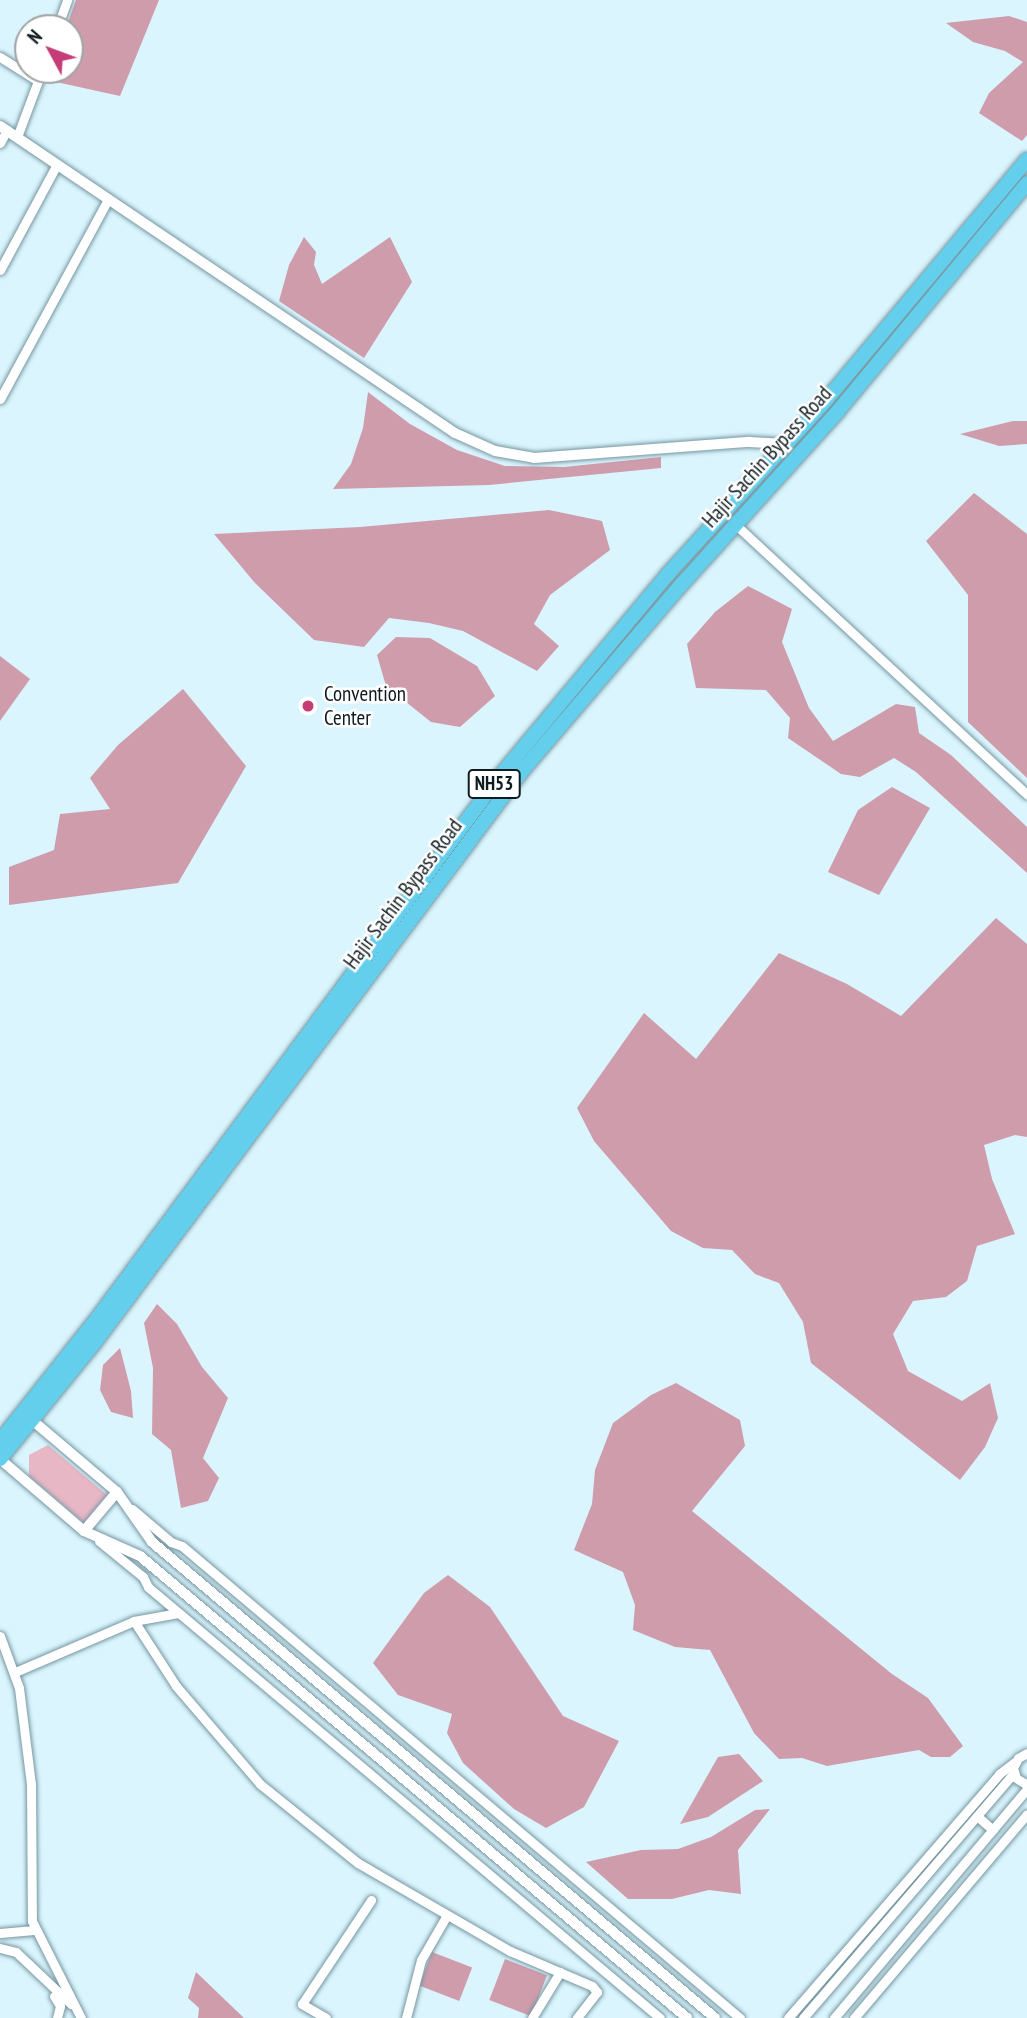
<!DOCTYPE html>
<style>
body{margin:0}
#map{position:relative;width:1027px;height:2018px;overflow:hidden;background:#daf5fe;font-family:"PT Sans Narrow",sans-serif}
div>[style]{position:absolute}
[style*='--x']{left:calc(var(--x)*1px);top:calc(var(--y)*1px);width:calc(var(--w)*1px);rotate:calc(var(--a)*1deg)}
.green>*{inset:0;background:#e8b7c6}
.forest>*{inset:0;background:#cf9cac;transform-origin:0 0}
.roads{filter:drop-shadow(0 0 2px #7696a0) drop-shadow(0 0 2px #7696a0)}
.minor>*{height:9px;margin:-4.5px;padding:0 4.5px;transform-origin:4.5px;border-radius:4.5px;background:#fff}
.tertiary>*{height:10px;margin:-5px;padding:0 5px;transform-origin:5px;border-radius:5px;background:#fff}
.trunk>*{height:14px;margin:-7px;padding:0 7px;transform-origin:7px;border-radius:7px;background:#64cfec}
.dots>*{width:19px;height:19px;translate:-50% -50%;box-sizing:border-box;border:4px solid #fff;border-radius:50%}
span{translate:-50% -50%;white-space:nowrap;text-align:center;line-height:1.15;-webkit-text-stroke:5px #fff;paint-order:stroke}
.shield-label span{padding:2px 5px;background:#fff;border:2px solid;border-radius:5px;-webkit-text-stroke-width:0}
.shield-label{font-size:19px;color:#0f1b1f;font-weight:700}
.street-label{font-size:21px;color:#0f1b1f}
.poi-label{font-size:21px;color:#0f1b1f}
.left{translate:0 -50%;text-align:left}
.north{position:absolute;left:14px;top:14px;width:70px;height:70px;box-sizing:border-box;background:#fff;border:2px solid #9fa4a5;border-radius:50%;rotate:311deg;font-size:19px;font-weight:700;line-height:28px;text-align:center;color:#0f1b1f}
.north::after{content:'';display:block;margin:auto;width:24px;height:32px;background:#c53c77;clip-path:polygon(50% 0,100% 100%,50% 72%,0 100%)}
</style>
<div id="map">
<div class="green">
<i style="clip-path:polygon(48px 1445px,107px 1495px,84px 1523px,29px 1476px,29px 1455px)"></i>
</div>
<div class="forest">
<i style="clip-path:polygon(76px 0,159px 0,120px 96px,47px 80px,51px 70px,70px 70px,70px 28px,66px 28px)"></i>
<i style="clip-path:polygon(1009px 16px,1027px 22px,1027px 135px,1022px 141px,979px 113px,989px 93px,1023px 62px,1005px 51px,973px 42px,946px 23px)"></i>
<i style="clip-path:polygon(304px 237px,316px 252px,314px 265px,322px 284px,390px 237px,412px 282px,364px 358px,279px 301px,289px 265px)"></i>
<i style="clip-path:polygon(368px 392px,410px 424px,457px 450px,505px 466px,564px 467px,661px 457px,661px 468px,489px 485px,333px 489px,351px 464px,363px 428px)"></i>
<i style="clip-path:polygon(1013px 421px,1027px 421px,1027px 444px,999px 446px,960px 434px)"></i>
<i style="clip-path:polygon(974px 493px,1027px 534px,1027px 778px,968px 722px,968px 595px,926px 541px)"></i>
<i style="clip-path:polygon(549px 510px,602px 521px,610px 550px,550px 595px,534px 624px,559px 646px,537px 671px,463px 631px,429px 623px,389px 618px,364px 647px,314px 640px,255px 583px,214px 534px,360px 527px)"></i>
<i style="clip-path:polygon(748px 586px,792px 609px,782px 642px,809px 708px,833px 741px,896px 704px,915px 707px,919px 733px,951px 755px,1027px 827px,1027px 873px,916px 772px,894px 758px,860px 777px,841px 774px,788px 738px,790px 718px,766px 690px,696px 688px,687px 644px,715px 612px)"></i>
<i style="clip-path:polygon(396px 637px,430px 638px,477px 666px,495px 696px,460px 727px,431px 722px,386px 686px,377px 655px)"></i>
<i style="clip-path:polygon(0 656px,30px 679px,0 721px)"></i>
<i style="clip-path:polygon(183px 689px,246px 766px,178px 883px,9px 905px,9px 867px,54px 850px,60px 814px,110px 809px,90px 778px,118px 745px)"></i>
<i style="clip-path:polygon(892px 787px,930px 808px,879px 895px,828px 872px,858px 810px)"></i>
<i style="clip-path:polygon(996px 918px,1027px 944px,1027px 1137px,1015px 1135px,984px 1145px,992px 1179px,1015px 1234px,977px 1246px,967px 1281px,946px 1297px,913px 1301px,893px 1334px,908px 1371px,962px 1401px,990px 1383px,998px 1418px,985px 1447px,960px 1480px,811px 1363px,803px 1322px,779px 1283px,755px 1274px,732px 1250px,703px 1248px,671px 1231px,594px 1141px,577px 1108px,644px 1013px,696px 1059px,779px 953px,847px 984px,901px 1016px)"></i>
<i style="clip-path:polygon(157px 1304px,177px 1324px,202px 1367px,228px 1398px,203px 1458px,219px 1478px,208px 1501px,181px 1508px,171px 1450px,152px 1434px,153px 1368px,144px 1323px)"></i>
<i style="clip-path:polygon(120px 1348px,131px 1391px,133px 1418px,111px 1412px,100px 1390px,103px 1365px)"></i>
<i style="clip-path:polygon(676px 1383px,740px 1420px,745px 1446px,692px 1511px,892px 1674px,928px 1698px,963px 1746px,950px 1757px,931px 1757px,919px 1750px,827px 1766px,802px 1758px,779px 1759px,754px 1733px,710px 1650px,675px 1647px,633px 1630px,635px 1605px,623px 1572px,574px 1550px,592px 1504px,595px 1470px,613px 1423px,651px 1395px)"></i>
<i style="clip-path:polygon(448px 1575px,490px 1607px,563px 1716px,619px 1741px,584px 1807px,546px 1828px,514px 1809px,463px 1763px,447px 1733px,452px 1714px,398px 1695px,373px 1663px,424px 1593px)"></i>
<i style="clip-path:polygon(739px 1754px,763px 1781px,708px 1817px,680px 1824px,718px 1757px)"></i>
<i style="clip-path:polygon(770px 1809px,738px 1850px,741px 1894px,709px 1890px,672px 1899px,628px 1899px,586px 1862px,641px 1850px,678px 1849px,711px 1837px,755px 1810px)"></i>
<i style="left:432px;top:1952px;width:43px;height:36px;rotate:21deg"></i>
<i style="left:505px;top:1959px;width:45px;height:44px;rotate:21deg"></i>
<i style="clip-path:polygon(196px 1972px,244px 2018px,198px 2018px,199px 2008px,188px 1998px)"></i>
</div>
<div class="roads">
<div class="minor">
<i style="--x:57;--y:28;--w:30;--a:-70"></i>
<i style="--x:0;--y:57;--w:45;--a:32.3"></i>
<i style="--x:17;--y:137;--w:72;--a:-69.5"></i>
<i style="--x:0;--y:143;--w:15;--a:-62"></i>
<i style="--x:0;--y:270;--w:120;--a:-61.7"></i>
<i style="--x:0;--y:399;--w:227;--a:-61.6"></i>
<i style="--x:735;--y:524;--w:398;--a:42.8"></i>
<i style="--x:132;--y:1509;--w:51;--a:40.2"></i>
<i style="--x:171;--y:1542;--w:12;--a:20"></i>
<i style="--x:182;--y:1546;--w:731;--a:40.23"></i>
<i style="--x:99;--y:1541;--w:57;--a:39.3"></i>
<i style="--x:143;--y:1577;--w:11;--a:63"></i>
<i style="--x:148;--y:1587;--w:669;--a:40.09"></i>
<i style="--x:178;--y:1613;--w:45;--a:169.7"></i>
<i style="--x:134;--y:1621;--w:77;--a:57.1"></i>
<i style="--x:176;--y:1686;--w:129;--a:49.4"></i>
<i style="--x:260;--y:1784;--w:126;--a:38.9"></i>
<i style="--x:358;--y:1863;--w:176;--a:30.1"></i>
<i style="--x:510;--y:1951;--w:89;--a:23.1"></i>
<i style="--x:592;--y:1986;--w:8;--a:50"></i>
<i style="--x:597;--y:1992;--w:33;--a:128"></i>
<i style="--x:0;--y:1636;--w:55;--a:69.9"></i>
<i style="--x:19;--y:1688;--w:97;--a:82.9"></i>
<i style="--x:31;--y:1784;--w:137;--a:89.6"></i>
<i style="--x:32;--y:1921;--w:109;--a:63.2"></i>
<i style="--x:15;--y:1672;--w:129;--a:-23.2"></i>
<i style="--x:1027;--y:1753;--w:10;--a:151"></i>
<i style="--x:1018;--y:1758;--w:11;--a:117"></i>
<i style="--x:1013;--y:1768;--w:10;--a:73"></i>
<i style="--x:1016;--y:1778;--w:13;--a:32"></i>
<i style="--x:977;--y:1816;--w:21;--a:41"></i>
<i style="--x:0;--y:1933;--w:34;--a:-5"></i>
<i style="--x:0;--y:1948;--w:16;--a:14"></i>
<i style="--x:16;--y:1952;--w:76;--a:43.4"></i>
<i style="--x:54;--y:1996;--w:12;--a:59"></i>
<i style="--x:60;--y:2006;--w:12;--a:104"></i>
<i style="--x:326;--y:2018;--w:28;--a:-150"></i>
<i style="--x:302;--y:2004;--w:125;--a:-56.4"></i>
<i style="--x:406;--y:2018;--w:60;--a:-75.5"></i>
<i style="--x:421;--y:1960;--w:52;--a:-60"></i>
<i style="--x:532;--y:2018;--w:54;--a:-58.7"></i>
<i style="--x:788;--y:2018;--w:323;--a:-49.1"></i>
<i style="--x:999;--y:1774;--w:20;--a:-37"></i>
<i style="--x:803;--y:2018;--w:323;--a:-49.3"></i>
<i style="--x:834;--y:2018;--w:299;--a:-49.9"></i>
<i style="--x:854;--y:2018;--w:267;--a:-49.7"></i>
</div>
<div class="tertiary">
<i style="--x:0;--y:126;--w:549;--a:34.01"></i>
<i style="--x:455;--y:433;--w:44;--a:24.2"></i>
<i style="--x:495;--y:451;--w:40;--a:10"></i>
<i style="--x:534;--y:458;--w:216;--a:-4.3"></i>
<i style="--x:749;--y:442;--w:37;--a:3"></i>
<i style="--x:32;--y:1420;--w:111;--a:40.3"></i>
<i style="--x:117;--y:1492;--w:61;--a:55"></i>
<i style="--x:152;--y:1542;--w:737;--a:40.21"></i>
<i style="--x:0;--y:1459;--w:111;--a:40.6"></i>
<i style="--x:84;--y:1531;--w:61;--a:24.1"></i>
<i style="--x:140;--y:1556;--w:716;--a:40.18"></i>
<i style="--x:84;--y:1531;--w:51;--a:-49.8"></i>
</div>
<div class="trunk">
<i style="--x:0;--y:1441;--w:154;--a:-51.6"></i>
<i style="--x:96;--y:1320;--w:676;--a:-53.42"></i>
<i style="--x:499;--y:777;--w:264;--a:-50.2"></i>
<i style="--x:668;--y:574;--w:236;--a:-47.7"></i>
<i style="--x:827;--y:399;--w:312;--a:-50.1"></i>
<i style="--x:0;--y:1459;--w:151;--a:-50.9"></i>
<i style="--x:95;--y:1342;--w:713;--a:-53.21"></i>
<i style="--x:522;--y:771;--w:245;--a:-49.5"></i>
<i style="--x:681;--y:585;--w:234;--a:-47.9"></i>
<i style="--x:838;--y:411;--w:296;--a:-50.3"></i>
</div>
</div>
<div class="dots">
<i style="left:308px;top:706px;background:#c53c77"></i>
</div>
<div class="shield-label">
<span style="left:494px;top:784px">NH53</span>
</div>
<div class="street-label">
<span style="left:767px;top:457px;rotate:-48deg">Hajir Sachin Bypass Road</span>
<span style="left:403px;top:894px;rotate:-53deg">Hajir Sachin Bypass Road</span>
</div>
<div class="poi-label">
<span class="left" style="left:324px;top:706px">Convention<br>Center</span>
</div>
<div class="north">N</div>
</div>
